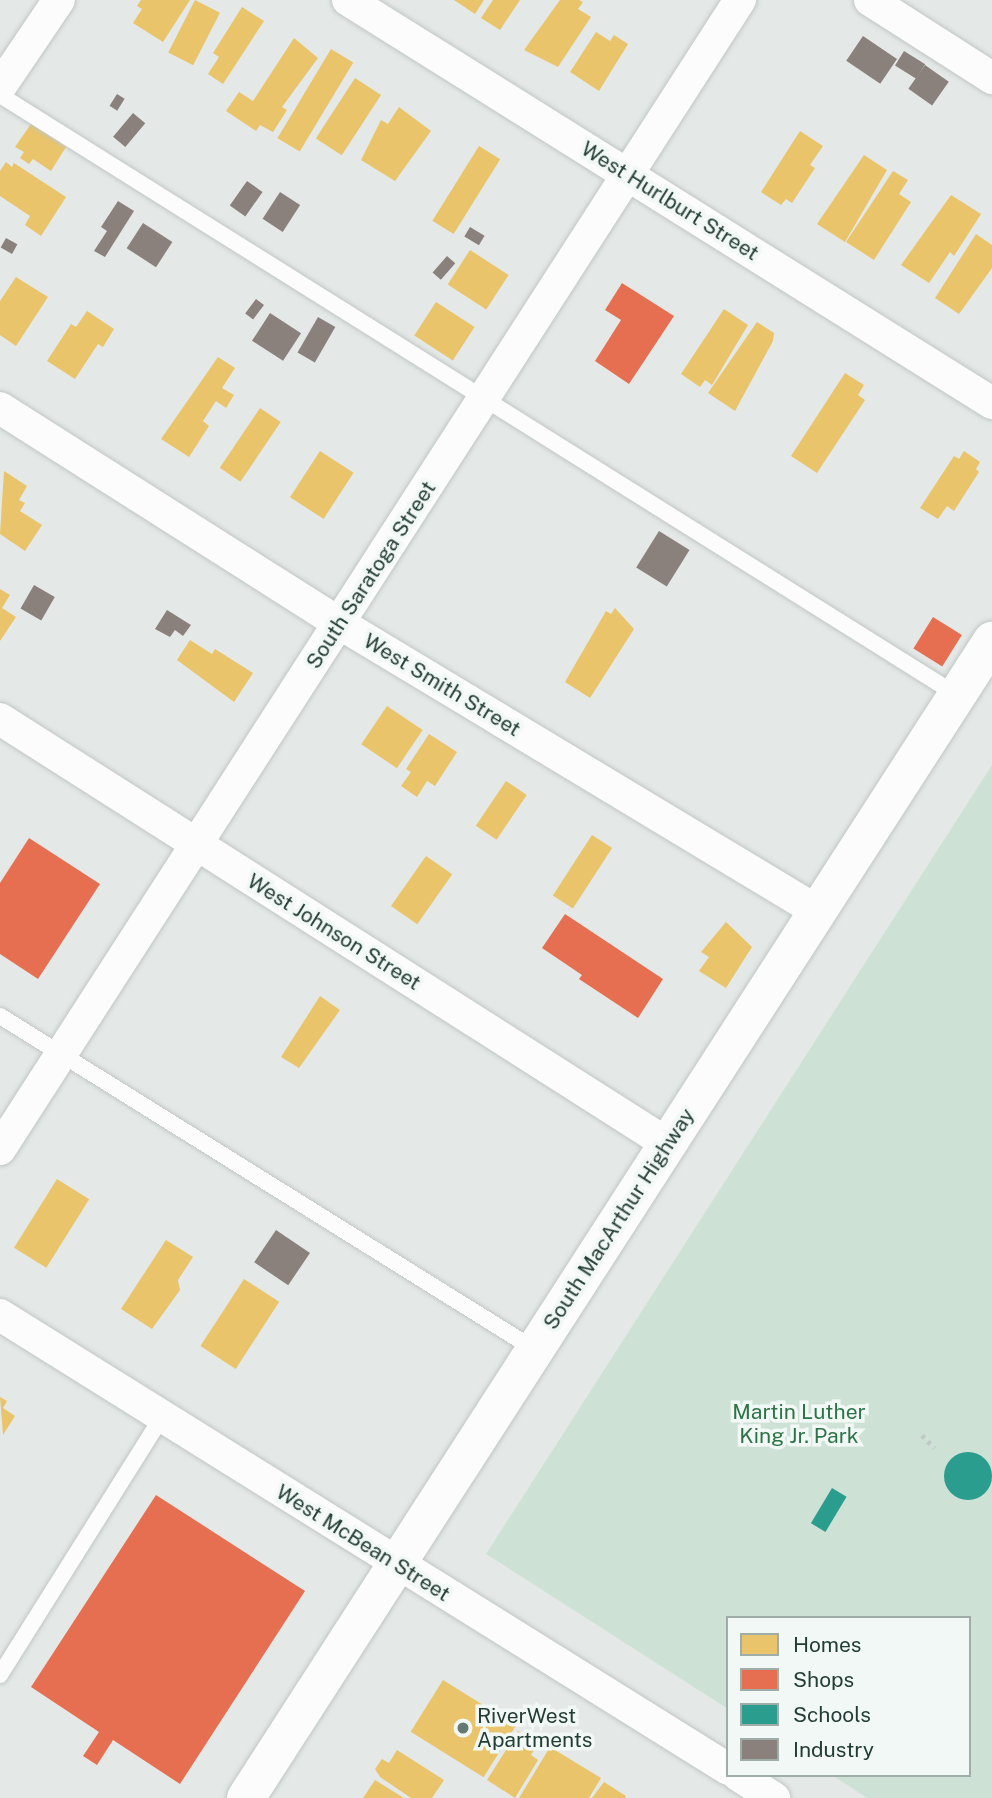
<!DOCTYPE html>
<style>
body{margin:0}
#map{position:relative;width:992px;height:1798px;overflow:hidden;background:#e4e9e7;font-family:"Public Sans",sans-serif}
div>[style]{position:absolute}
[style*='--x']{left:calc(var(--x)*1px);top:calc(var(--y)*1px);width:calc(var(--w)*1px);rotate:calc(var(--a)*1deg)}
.green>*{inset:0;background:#cde2d4}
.homes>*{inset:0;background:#e9c46a;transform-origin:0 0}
.shops>*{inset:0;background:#e76f51;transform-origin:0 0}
.schools>*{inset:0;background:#2a9d8f;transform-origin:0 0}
.round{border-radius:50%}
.industry>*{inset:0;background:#8a817c;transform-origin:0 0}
.path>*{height:4.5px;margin-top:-2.25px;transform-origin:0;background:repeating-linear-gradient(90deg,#c1c9c5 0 3.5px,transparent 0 8.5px)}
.roads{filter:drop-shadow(0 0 2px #c1c6c4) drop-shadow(0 0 2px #c1c6c4)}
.lane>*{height:16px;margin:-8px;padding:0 8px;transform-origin:8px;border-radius:8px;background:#fbfcfb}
.street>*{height:32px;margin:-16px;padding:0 16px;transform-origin:16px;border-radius:16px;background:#fbfcfb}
.secondary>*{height:38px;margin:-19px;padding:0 19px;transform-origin:19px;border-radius:19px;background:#fbfcfb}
.dots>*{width:19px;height:19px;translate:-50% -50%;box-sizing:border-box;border:4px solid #f2f8f5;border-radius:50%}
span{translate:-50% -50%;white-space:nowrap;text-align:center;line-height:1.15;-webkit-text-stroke:7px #f2f8f5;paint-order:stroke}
.street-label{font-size:21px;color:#223d35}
.park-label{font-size:21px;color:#2c7447}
.poi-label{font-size:21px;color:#223d35}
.left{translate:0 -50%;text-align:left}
.legend{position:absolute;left:726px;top:1616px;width:245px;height:161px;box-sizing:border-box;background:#f2f8f5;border:2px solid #9fada8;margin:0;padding:9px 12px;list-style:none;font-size:21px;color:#223d35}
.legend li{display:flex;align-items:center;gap:14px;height:35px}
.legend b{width:35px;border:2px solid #9fada8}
</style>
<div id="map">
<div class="green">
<i style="clip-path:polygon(992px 765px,992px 1798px,867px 1798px,832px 1775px,969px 1775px,969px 1618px,728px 1618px,728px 1709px,486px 1554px)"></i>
</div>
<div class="homes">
<i style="clip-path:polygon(141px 0,190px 0,163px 42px,133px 23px,142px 9px,137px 6px)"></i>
<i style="left:195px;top:0;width:28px;height:59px;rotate:27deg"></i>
<i style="clip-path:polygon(454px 0,484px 0,475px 14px)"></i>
<i style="clip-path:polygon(493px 0,520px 0,500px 30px,481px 18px)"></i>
<i style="clip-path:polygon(560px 0,579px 0,583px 2px,578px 9px,591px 17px,558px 67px,524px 50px)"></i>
<i style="clip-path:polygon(242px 7px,264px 21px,223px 84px,208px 74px,219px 57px,213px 53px)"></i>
<i style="clip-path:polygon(596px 32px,610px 41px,614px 35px,628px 44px,599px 91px,570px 72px)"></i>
<i style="clip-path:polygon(294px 38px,318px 58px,282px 107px,287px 110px,273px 132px,260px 125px,256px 131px,226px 111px,239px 92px,253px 101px)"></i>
<i style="left:331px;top:49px;width:26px;height:104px;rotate:31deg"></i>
<i style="left:355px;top:78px;width:31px;height:72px;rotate:33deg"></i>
<i style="clip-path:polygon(399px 107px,431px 131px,395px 181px,361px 160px,381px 120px,388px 124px)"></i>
<i style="clip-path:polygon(31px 124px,66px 147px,51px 171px,33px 159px,29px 164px,20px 158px,24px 152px,15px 147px)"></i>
<i style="clip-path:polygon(800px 131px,823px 146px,810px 165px,815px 168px,792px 203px,786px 199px,781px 205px,761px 192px)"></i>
<i style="left:479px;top:146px;width:25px;height:88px;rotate:32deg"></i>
<i style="clip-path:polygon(864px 155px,887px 170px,845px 242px,817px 224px)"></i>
<i style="clip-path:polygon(6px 162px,12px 167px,14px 163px,66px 197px,41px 236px,25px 225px,30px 216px,0 196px,0 171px)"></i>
<i style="clip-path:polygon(893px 171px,908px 180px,899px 194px,911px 202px,874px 260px,846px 242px)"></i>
<i style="clip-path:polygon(951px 195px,981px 214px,954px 256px,950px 252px,929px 283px,901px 265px)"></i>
<i style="clip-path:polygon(976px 234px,992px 245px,992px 268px,959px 314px,935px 298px)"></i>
<i style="left:470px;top:250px;width:46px;height:41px;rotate:33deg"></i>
<i style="clip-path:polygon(16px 277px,48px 297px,16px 346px,0 335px,0 301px)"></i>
<i style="left:436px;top:302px;width:46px;height:40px;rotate:33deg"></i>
<i style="clip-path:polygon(724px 309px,748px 325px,712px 385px,705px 380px,700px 387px,681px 374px)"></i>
<i style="clip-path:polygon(87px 311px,114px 329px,103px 347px,98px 344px,75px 379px,47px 361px,71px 324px,76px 327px)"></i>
<i style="clip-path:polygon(757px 322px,774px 333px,773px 341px,735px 411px,708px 393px)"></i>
<i style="clip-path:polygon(218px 357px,235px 368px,222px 388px,234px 395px,226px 408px,216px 401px,203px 421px,209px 426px,189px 457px,161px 439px)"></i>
<i style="clip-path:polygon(845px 373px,864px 385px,858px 395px,865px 400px,817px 473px,791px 456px)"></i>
<i style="left:260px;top:408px;width:25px;height:72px;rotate:34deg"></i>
<i style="left:320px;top:451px;width:40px;height:55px;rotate:33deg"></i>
<i style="clip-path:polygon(964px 451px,980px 462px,976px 469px,979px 472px,954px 511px,947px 506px,938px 519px,920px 508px,954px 456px,959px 459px)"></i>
<i style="clip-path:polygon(4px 471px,27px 486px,19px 500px,25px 503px,20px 511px,42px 525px,25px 551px,0 534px)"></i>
<i style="clip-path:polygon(0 589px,10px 595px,2px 608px,16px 617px,0 641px)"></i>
<i style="clip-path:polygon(615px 608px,634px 629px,590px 698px,565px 682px,606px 611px,611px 614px)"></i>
<i style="clip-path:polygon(190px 640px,212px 654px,215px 649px,253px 673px,234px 702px,177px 660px)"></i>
<i style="left:387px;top:706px;width:43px;height:46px;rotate:34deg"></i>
<i style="clip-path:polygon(429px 734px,457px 752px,435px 786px,427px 781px,417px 797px,401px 786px,411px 772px,406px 769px)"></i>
<i style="left:506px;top:781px;width:25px;height:54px;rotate:34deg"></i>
<i style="left:592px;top:835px;width:24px;height:72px;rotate:33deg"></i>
<i style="left:426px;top:856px;width:32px;height:61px;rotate:35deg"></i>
<i style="clip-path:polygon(726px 922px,752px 947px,726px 988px,699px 971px,709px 957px,701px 952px)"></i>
<i style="clip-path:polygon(320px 996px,340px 1010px,299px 1068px,281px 1057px)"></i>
<i style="left:57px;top:1179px;width:38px;height:81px;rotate:32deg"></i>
<i style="clip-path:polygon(166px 1240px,193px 1257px,178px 1280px,180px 1290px,152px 1329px,121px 1309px)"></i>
<i style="left:244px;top:1279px;width:42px;height:80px;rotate:33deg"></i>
<i style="clip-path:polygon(0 1397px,7px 1401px,3px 1408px,15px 1416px,3px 1435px)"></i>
<i style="left:443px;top:1680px;width:86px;height:61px;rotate:32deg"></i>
<i style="clip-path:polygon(518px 1731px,538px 1744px,531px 1755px,538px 1760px,515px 1798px,487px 1780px)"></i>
<i style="clip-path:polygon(550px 1747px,601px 1778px,589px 1798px,519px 1798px)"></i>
<i style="clip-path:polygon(397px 1750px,444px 1780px,432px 1798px,411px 1798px,380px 1777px,375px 1769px,382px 1759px,389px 1763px)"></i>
<i style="clip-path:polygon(375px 1780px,404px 1798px,363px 1798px)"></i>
<i style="clip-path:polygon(604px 1782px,626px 1796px,625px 1798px,592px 1798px)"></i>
</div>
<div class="shops">
<i style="clip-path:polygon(622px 283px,674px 316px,629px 384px,595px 361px,621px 320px,605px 310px)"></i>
<i style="left:933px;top:617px;width:34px;height:37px;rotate:32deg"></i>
<i style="clip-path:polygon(29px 838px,100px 884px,38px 979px,0 954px,0 883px)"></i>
<i style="clip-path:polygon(565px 914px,663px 979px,638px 1018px,579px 979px,582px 975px,542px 948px)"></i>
<i style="clip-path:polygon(156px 1495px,305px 1591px,180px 1784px,113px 1740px,97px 1765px,83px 1756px,99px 1732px,31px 1687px)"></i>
</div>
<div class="schools">
<i class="round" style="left:944px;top:1452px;width:48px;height:48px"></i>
<i style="left:832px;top:1488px;width:17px;height:41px;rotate:31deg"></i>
</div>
<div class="industry">
<i style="left:863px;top:36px;width:41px;height:30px;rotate:34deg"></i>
<i style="left:904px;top:51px;width:25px;height:17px;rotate:32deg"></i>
<i style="left:925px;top:65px;width:29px;height:29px;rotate:35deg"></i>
<i style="left:117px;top:94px;width:9px;height:14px;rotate:32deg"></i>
<i style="left:133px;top:113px;width:16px;height:31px;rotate:40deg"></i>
<i style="left:247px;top:181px;width:19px;height:30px;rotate:35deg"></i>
<i style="left:280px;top:192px;width:24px;height:32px;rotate:33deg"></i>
<i style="clip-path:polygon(118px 201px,134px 211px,105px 257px,94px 251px,107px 231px,101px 227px)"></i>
<i style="left:143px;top:223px;width:35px;height:30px;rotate:33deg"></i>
<i style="left:470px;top:227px;width:17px;height:11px;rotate:31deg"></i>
<i style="left:6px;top:238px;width:13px;height:11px;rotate:29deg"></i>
<i style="left:447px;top:256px;width:11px;height:22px;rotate:41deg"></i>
<i style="left:256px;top:299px;width:10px;height:18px;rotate:37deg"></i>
<i style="left:270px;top:313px;width:37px;height:33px;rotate:33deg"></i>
<i style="left:318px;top:317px;width:20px;height:41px;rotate:30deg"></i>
<i style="left:659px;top:531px;width:36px;height:43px;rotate:32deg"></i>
<i style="left:34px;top:585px;width:24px;height:27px;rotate:30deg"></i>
<i style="clip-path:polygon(167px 610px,191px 625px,183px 636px,175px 630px,170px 637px,155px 629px)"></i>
<i style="left:276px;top:1230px;width:41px;height:39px;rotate:34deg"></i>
</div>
<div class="path">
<i style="--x:922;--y:1435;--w:18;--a:45"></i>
</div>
<div class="roads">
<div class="lane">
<i style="--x:0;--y:95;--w:1130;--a:32.09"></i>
<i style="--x:0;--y:1016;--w:629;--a:31.95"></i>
<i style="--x:0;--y:1675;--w:305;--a:-57.9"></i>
</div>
<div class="street">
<i style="--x:348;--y:0;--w:760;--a:32.04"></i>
<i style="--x:870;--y:0;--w:145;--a:32.6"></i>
<i style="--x:0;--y:87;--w:105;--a:-55.9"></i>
<i style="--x:0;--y:408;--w:401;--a:32.4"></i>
<i style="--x:339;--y:623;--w:558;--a:31.07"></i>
<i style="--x:0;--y:719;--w:792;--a:32.47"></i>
<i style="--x:0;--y:1149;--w:1367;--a:-57.22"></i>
<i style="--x:0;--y:1315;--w:858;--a:31.95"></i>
<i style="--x:738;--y:1775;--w:43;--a:32.6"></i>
</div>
<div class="secondary">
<i style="--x:246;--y:1798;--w:1377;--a:-57.19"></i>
</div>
</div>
<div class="dots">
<i style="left:463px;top:1728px;background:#667973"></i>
</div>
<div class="street-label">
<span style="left:670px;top:201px;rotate:32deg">West Hurlburt Street</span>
<span style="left:371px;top:575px;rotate:-57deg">South Saratoga Street</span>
<span style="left:442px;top:685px;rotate:31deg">West Smith Street</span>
<span style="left:334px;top:932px;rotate:32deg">West Johnson Street</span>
<span style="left:619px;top:1219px;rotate:-57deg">South MacArthur Highway</span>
<span style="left:363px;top:1543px;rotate:32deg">West McBean Street</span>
</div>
<div class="park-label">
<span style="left:799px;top:1424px">Martin Luther<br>King Jr. Park</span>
</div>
<div class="poi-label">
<span class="left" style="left:477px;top:1728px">RiverWest<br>Apartments</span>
</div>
<ul class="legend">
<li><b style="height:19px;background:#e9c46a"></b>Homes</li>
<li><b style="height:19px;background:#e76f51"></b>Shops</li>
<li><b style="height:19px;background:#2a9d8f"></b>Schools</li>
<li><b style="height:19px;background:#8a817c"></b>Industry</li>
</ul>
</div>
